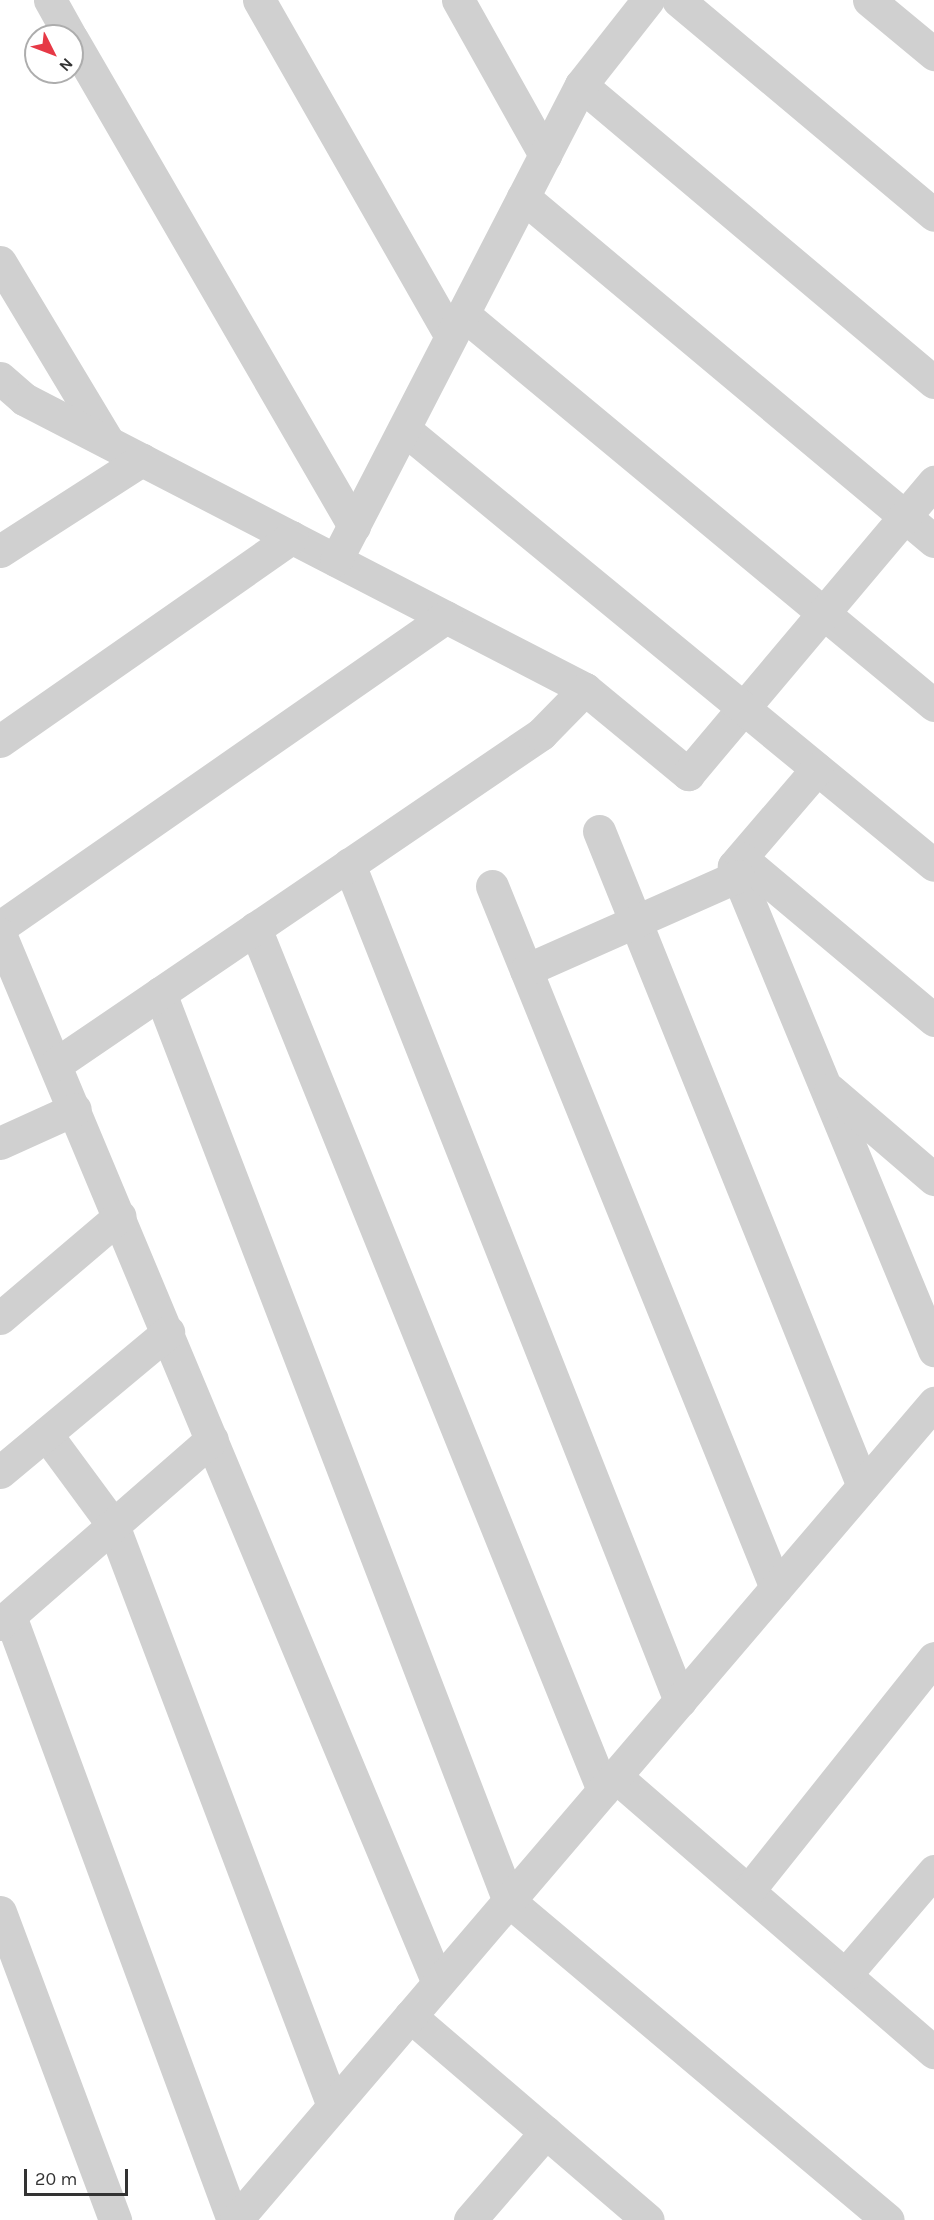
<!DOCTYPE html>
<style>
body{margin:0}
#map{position:relative;width:934px;height:2220px;overflow:hidden;background:#fff;font-family:Karla,sans-serif}
div>[style]{position:absolute}
[style*='--x']{left:calc(var(--x)*1px);top:calc(var(--y)*1px);width:calc(var(--w)*1px);rotate:calc(var(--a)*1deg)}
.minor>*{height:33px;margin:-16.5px;padding:0 16.5px;transform-origin:16.5px;border-radius:16.5px;background:#d0d0d0}
.tertiary>*{height:33px;margin:-16.5px;padding:0 16.5px;transform-origin:16.5px;border-radius:16.5px;background:#d0d0d0}
span{translate:-50% -50%;white-space:nowrap;text-align:center;line-height:1.15;-webkit-text-stroke:6px #fff;paint-order:stroke}
.north{position:absolute;left:24px;top:24px;width:60px;height:60px;box-sizing:border-box;background:#fff;border:2px solid #adadad;border-radius:50%;rotate:132deg;font-size:16px;font-weight:700;line-height:24px;text-align:center;color:#333}
.north::after{content:'';display:block;margin:auto;width:21px;height:27px;background:#e63946;clip-path:polygon(50% 0,100% 100%,50% 72%,0 100%)}
.scale{position:absolute;left:24px;top:2169px;width:104px;height:27px;box-sizing:border-box;border:3px solid #333;border-top:0;padding-left:8px;font-size:18px;line-height:21px;white-space:nowrap;color:#333;-webkit-text-stroke:4px #fff;paint-order:stroke}
</style>
<div id="map">
<div class="minor">
<i style="--x:50;--y:0;--w:41;--a:60.9"></i>
<i style="--x:259;--y:0;--w:387;--a:60.3"></i>
<i style="--x:458;--y:0;--w:178;--a:60.7"></i>
<i style="--x:678;--y:0;--w:334;--a:40"></i>
<i style="--x:869;--y:0;--w:85;--a:39.7"></i>
<i style="--x:72;--y:39;--w:563;--a:59.93"></i>
<i style="--x:581;--y:85;--w:461;--a:40.1"></i>
<i style="--x:523;--y:197;--w:536;--a:39.93"></i>
<i style="--x:0;--y:262;--w:210;--a:59"></i>
<i style="--x:463;--y:314;--w:612;--a:39.7"></i>
<i style="--x:0;--y:378;--w:32;--a:41"></i>
<i style="--x:24;--y:399;--w:632;--a:27.34"></i>
<i style="--x:585;--y:689;--w:134;--a:39.5"></i>
<i style="--x:688;--y:774;--w:382;--a:-49.9"></i>
<i style="--x:404;--y:429;--w:686;--a:39.44"></i>
<i style="--x:0;--y:551;--w:169;--a:-32.7"></i>
<i style="--x:336;--y:560;--w:534;--a:-62.72"></i>
<i style="--x:581;--y:85;--w:108;--a:-51.8"></i>
<i style="--x:0;--y:741;--w:356;--a:-34.9"></i>
<i style="--x:817;--y:769;--w:128;--a:130.6"></i>
<i style="--x:734;--y:866;--w:524;--a:67.55"></i>
<i style="--x:599;--y:831;--w:706;--a:68.05"></i>
<i style="--x:741;--y:858;--w:252;--a:40"></i>
<i style="--x:349;--y:864;--w:900;--a:68.42"></i>
<i style="--x:492;--y:886;--w:757;--a:67.97"></i>
<i style="--x:0;--y:927;--w:543;--a:-34.8"></i>
<i style="--x:255;--y:928;--w:930;--a:68.02"></i>
<i style="--x:0;--y:934;--w:1137;--a:67.34"></i>
<i style="--x:526;--y:970;--w:232;--a:-23.9"></i>
<i style="--x:160;--y:993;--w:973;--a:68.98"></i>
<i style="--x:509;--y:1901;--w:495;--a:40.1"></i>
<i style="--x:56;--y:1064;--w:587;--a:-34.23"></i>
<i style="--x:541;--y:734;--w:63;--a:-45.6"></i>
<i style="--x:830;--y:1090;--w:137;--a:40.6"></i>
<i style="--x:0;--y:1143;--w:82;--a:-24.4"></i>
<i style="--x:0;--y:1318;--w:157;--a:-40.4"></i>
<i style="--x:46;--y:1434;--w:113;--a:53.6"></i>
<i style="--x:113;--y:1525;--w:621;--a:69.26"></i>
<i style="--x:0;--y:1472;--w:219;--a:-39.8"></i>
<i style="--x:10;--y:1616;--w:644;--a:69.74"></i>
<i style="--x:0;--y:1624;--w:281;--a:-41.1"></i>
<i style="--x:615;--y:1776;--w:422;--a:40.9"></i>
<i style="--x:748;--y:1891;--w:298;--a:-51.4"></i>
<i style="--x:0;--y:1912;--w:329;--a:69.5"></i>
<i style="--x:845;--y:1975;--w:137;--a:-49.4"></i>
<i style="--x:410;--y:2016;--w:313;--a:40.6"></i>
<i style="--x:470;--y:2220;--w:116;--a:-49.2"></i>
</div>
<div class="tertiary">
<i style="--x:236;--y:2220;--w:1075;--a:-49.49"></i>
</div>
<div class="north">N</div>
<div class="scale">20 m</div>
</div>
